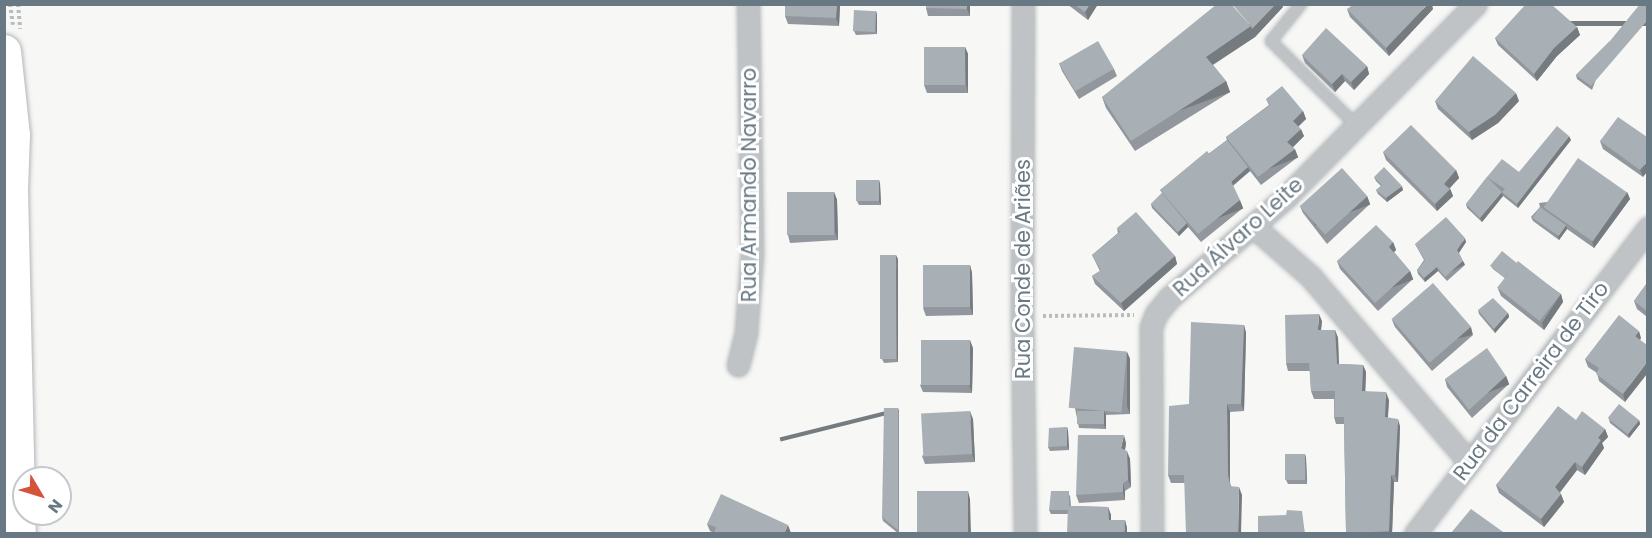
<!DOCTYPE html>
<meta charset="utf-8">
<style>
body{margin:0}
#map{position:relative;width:1652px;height:538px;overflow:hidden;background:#f7f7f5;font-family:Poppins,sans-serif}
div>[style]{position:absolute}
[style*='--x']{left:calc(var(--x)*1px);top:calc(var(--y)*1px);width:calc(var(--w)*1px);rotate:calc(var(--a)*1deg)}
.path>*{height:4px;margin-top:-2px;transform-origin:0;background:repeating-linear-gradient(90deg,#b9bcbe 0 3px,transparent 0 6px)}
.roads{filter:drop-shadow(0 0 2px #b2b7ba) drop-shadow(0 0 2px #b2b7ba)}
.lane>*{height:10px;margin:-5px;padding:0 5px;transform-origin:5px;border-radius:5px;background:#bfc3c6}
.street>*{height:21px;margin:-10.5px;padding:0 10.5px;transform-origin:10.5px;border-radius:10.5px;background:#bfc3c6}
.primary>*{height:33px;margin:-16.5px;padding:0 16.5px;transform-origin:16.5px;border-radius:16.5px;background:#fff}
.wall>*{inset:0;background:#91979c}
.shaded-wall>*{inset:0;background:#767b7f;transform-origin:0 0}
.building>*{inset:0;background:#a9b0b5;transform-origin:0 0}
span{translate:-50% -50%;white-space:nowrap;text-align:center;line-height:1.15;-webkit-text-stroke:6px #fff;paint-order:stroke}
.street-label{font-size:21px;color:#697983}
.frame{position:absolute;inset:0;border:6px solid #697983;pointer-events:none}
.north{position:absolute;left:12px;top:466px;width:60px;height:60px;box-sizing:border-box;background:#fff;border:2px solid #c3c9cd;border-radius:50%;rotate:128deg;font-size:16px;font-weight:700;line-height:24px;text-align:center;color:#697983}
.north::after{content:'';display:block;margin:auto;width:21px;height:27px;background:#d3543a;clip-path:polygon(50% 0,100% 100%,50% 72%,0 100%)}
</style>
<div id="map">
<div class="path">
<i style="--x:10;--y:4;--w:21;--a:82"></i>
<i style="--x:18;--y:4;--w:25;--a:85"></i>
<i style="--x:1043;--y:316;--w:91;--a:-0.6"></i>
</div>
<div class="roads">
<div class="lane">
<i style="--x:1301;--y:4;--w:48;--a:129"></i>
<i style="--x:1271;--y:41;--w:121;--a:44.7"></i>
</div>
<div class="street">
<i style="--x:1023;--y:4;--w:312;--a:90.2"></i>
<i style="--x:1022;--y:316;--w:218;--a:89.2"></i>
<i style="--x:1253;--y:226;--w:76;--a:41.3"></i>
<i style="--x:1310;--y:276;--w:245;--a:49.5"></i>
<i style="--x:738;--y:365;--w:34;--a:-76"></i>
<i style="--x:746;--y:332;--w:78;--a:-85.6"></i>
<i style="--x:752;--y:254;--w:250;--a:-90.9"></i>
<i style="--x:1152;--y:534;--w:207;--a:-90.3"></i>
<i style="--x:1151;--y:327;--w:14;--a:-69"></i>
<i style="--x:1156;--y:314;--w:21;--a:-51"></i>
<i style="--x:1169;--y:298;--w:156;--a:-40.8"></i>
<i style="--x:1287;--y:196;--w:269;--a:-45.5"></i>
<i style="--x:1415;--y:534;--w:385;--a:-52.7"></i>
</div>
<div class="primary">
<i style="--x:4;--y:51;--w:84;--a:83.9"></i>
<i style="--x:13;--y:135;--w:54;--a:92.1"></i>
<i style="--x:11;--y:189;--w:345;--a:88.7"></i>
</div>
</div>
<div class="wall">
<i style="clip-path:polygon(785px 4px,842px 4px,840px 5px,839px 26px,788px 24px,785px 16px)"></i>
<i style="clip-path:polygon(970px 4px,970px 16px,928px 16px,926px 8px)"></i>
<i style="clip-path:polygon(1067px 4px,1098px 4px,1088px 20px)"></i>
<i style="clip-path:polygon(1283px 7px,1255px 37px,1213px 65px,1226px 81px,1230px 92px,1135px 151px,1106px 108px,1102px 97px)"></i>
<i style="clip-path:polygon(1347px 9px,1433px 9px,1389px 56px,1350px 17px)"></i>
<i style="clip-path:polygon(876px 11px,877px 15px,877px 34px,856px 35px,854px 31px)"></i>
<i style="clip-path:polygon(1577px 27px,1580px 35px,1557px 56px,1537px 81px,1498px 45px,1495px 38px)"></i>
<i style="clip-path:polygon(1610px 41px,1592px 90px,1577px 79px,1576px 75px)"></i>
<i style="clip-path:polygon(965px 47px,968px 54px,968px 93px,927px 93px,924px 85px)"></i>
<i style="clip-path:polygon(1302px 55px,1367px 66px,1369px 74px,1354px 90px,1345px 81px,1335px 92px,1305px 63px)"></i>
<i style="clip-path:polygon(1059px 63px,1114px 69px,1117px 76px,1079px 99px,1062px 71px)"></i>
<i style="clip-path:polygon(1266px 99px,1303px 111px,1306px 119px,1298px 126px,1304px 136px,1293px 147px,1298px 157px,1261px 185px,1250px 171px,1233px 186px,1243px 208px,1201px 242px,1188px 227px,1179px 236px,1152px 208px,1151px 204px,1162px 193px,1160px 190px,1227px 140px,1226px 137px,1269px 105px)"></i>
<i style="clip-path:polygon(1435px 101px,1519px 101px,1498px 123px,1472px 140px,1438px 109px)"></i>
<i style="clip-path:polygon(1647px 137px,1643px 177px,1603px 149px,1600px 141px)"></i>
<i style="clip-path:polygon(1571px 140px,1518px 208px,1503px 196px,1482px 222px,1467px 208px,1466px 204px,1487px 177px,1519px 172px)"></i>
<i style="clip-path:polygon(1383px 152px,1456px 170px,1459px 178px,1450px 188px,1453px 196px,1437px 211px,1386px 160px)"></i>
<i style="clip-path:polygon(1374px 177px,1403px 190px,1387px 202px,1378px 194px,1376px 190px,1381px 186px,1376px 181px)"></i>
<i style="clip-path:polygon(879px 180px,880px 184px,881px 205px,859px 205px,857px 201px)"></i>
<i style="clip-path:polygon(834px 192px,837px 200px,838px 240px,790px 243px,788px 235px)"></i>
<i style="clip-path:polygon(1627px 192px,1630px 199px,1594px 248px,1567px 229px,1559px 240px,1533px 221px,1531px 217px,1540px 207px,1539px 203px)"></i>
<i style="clip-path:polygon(1367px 196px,1370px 204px,1327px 244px,1303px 213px,1300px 206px)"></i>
<i style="clip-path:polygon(1117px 228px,1175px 256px,1177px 264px,1124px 311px,1095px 284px,1092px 276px,1100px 271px,1092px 255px,1118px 233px)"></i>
<i style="clip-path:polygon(1393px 242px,1396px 250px,1394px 252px,1410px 271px,1413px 279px,1378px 311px,1340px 269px,1337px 261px)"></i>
<i style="clip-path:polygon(1466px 242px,1459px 253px,1465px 265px,1447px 281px,1438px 271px,1425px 282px,1418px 274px,1417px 270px,1424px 260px,1415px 244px)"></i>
<i style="clip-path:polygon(898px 259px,898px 362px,884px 363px,882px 359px)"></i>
<i style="clip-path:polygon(1517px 263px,1561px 294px,1563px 302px,1544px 330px,1501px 296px,1498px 289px,1506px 279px,1493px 269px,1491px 266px)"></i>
<i style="clip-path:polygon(970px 265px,972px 273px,973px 315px,926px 316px,923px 308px)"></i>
<i style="clip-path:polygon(1647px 283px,1647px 317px,1637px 309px,1634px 301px)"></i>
<i style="clip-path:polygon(1478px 310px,1508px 313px,1509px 317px,1495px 333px,1479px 314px)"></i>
<i style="clip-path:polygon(1392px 320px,1473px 335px,1432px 371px,1395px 327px)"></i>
<i style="clip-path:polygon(1322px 321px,1321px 330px,1335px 330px,1338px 338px,1339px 364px,1363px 365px,1366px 372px,1365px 391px,1389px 400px,1388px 418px,1400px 426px,1398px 482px,1394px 482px,1392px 534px,1326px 534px,1346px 532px,1344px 424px,1336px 424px,1334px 417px,1334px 399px,1314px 399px,1311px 391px,1310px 371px,1288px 371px,1286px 363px)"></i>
<i style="clip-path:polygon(1244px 325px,1246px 333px,1244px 411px,1230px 412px,1230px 483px,1231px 486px,1242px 495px,1184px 483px,1171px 483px,1168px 475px,1189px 404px)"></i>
<i style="clip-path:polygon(1641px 338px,1640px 340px,1625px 402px,1599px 381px,1597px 373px,1588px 367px,1585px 359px)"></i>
<i style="clip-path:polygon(973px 348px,972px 393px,923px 392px,920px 385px)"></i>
<i style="clip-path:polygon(1127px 352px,1130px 359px,1130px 414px,1105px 415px,1106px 429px,1079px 428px,1075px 408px)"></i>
<i style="clip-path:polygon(1506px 376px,1509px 384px,1472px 418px,1447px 387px,1445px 379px)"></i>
<i style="clip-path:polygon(898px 408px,899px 412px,899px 534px,883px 521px,882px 517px)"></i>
<i style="clip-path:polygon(973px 419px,975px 462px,925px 464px,922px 456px)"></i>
<i style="clip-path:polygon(1609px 419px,1639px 420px,1640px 424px,1629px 438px,1610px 423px)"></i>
<i style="clip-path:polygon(1576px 420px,1605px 429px,1608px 437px,1602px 443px,1604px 448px,1585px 475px,1577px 470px,1560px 492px,1564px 502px,1544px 527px,1499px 493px,1496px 485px)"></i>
<i style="clip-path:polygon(1067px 427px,1068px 431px,1069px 450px,1050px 451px,1048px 447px)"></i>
<i style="clip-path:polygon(1126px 443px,1125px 450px,1130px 459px,1131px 487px,1125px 491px,1125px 500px,1079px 503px,1076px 495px)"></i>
<i style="clip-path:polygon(1305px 454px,1306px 458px,1307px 484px,1288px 484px,1286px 480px)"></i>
<i style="clip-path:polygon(1070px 495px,1071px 506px,1108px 507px,1111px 515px,1111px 520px,1125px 520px,1127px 528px,1068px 514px,1051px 514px,1049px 510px)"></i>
<i style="clip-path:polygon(707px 524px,791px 533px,714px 533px,710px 531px)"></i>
</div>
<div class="shaded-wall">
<i style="clip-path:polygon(837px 4px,840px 5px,839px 26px,836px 18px)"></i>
<i style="clip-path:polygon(967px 4px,970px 4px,970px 16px,967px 9px)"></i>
<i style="clip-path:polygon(1090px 4px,1098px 4px,1088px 20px,1085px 12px)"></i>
<i style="clip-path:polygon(1276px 4px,1282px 4px,1283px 7px,1255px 37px,1209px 67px,1206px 57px)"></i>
<i style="clip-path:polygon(1428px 4px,1432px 4px,1433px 9px,1389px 56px,1386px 48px)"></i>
<i style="clip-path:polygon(876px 11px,877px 15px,877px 34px,876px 30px)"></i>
<i style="left:1647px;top:21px;width:5px;height:86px;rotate:90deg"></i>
<i style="clip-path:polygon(1577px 27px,1580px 35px,1557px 56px,1537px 81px,1534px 74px,1554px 48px)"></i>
<i style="clip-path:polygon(965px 47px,968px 54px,968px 93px,966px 85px)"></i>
<i style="clip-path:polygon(1367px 66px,1369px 74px,1354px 90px,1351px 82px)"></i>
<i style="clip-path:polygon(1342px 74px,1345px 81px,1335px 92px,1332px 84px)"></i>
<i style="left:1226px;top:81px;width:12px;height:112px;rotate:70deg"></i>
<i style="clip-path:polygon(1516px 93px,1519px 101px,1498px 123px,1472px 140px,1469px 132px)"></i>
<i style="clip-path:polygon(1303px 111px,1306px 119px,1296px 129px,1293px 121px)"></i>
<i style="clip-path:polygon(1301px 129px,1304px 136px,1290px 150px,1287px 142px)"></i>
<i style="clip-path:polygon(1569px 136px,1571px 140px,1518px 208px,1517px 204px)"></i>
<i style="left:1295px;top:149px;width:9px;height:46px;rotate:69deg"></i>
<i style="clip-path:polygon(1647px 162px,1647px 172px,1643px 177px,1640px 170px)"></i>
<i style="clip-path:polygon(1248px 167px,1250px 171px,1232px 186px,1231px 182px)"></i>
<i style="clip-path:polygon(1456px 170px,1459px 178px,1447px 191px,1444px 184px)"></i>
<i style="clip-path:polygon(879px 180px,880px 184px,881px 205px,879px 201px)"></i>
<i style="clip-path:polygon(1402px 186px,1403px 190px,1387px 202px,1386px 198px)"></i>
<i style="clip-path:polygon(1450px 189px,1453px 196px,1437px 211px,1435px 204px)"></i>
<i style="clip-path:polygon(834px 192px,837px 200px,838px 240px,835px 232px)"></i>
<i style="clip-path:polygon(1502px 192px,1503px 196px,1482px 222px,1480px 218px)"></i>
<i style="clip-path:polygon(1627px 192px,1630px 199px,1594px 248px,1592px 241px)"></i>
<i style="left:1367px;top:196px;width:9px;height:59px;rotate:69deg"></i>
<i style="left:1240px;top:200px;width:9px;height:54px;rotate:69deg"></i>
<i style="clip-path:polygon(1187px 223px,1188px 227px,1179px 236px,1178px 232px)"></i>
<i style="clip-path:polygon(1566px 225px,1567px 229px,1559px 240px,1558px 236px)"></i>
<i style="clip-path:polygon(1465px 238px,1466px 242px,1458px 254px,1457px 250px)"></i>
<i style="clip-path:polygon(1393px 242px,1396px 250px,1392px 254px,1389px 247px)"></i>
<i style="clip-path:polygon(896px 255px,898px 259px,898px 362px,897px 358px)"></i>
<i style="clip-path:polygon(1175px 256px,1177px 264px,1124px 311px,1121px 303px)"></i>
<i style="left:1463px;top:261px;width:4px;height:24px;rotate:63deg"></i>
<i style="clip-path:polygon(970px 265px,972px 273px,973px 315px,970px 307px)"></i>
<i style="clip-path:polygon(1437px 267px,1438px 271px,1425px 282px,1424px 278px)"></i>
<i style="left:1410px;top:271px;width:9px;height:47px;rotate:69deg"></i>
<i style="clip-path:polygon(1561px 294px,1563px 302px,1544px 330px,1542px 323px)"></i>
<i style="clip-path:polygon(1508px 313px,1509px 317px,1495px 333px,1494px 329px)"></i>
<i style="clip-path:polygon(1319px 314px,1322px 321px,1320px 338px,1318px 330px)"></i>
<i style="clip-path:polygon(1244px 325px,1246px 333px,1244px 411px,1241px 404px)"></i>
<i style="left:1471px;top:327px;width:8px;height:55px;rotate:76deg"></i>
<i style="clip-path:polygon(1335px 330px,1338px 338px,1339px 371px,1337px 364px)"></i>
<i style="clip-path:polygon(1639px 331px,1641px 338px,1638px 343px,1635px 336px)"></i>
<i style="clip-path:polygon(970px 340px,973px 348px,972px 393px,969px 385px)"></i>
<i style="clip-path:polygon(1127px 352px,1130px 359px,1130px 414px,1127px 406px)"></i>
<i style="clip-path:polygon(1647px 362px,1647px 374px,1625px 402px,1623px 394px)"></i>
<i style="clip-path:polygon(1363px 365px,1366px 372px,1365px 399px,1362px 391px)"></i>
<i style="left:1506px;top:376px;width:9px;height:50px;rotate:69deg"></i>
<i style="clip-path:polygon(1386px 392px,1389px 400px,1387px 425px,1385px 417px)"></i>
<i style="clip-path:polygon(1227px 404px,1230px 412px,1230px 483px,1233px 494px,1228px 475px)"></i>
<i style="left:898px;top:408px;width:4px;height:122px;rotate:76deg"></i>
<i style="clip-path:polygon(970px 411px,973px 419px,975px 462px,972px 454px)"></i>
<i style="clip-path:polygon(1104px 411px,1106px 415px,1106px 429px,1104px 425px)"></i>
<i style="clip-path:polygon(1398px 419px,1400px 426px,1398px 482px,1395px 475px)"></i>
<i style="clip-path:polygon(1639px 420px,1640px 424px,1629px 438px,1628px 434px)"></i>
<i style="clip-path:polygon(1067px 427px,1068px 431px,1069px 450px,1067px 446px)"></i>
<i style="clip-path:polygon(1605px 429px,1608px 437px,1602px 443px,1604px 448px,1585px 475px,1582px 467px,1598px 438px)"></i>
<i style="clip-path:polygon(1124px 435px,1126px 443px,1124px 456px,1121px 448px)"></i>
<i style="clip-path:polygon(1127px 451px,1130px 459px,1131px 487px,1128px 480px)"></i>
<i style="clip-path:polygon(1305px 454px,1306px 458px,1307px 484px,1306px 480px)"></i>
<i style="clip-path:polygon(1575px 462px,1577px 470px,1558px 495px,1555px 487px)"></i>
<i style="clip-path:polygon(1391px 475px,1394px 482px,1392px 534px,1390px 534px,1389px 531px)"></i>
<i style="clip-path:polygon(1123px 483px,1125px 491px,1125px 500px,1123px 492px)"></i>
<i style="clip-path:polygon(1239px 487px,1242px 495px,1241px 534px,1238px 534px)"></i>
<i style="clip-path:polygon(968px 491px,970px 499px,971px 534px,968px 534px)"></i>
<i style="clip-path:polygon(1561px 494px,1564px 502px,1544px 527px,1541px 519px)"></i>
<i style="clip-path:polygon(1108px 507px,1111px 515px,1111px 528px,1109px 520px)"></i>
<i style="clip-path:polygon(1125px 520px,1127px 528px,1127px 534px,1124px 534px)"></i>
<i style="clip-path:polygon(788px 525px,791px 533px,784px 534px)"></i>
</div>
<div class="building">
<i style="clip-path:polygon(785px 4px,837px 4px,836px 18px,785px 16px)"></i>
<i style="clip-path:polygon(926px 4px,967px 4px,967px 9px,926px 8px)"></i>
<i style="clip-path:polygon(1074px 4px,1090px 4px,1085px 12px)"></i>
<i style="clip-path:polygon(1217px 4px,1231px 4px,1251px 26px,1206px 57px,1226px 81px,1131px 141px,1102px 97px)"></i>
<i style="clip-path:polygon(1232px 4px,1276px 4px,1252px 29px,1251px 26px)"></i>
<i style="clip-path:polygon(1354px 4px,1428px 4px,1386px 48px,1347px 9px)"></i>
<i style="clip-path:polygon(1526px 4px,1551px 4px,1577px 27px,1554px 48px,1534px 74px,1495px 38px)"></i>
<i style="clip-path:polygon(1640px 4px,1647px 4px,1647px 21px,1591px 86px,1576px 75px,1610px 41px)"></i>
<i style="left:854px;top:10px;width:22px;height:21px;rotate:3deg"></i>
<i style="clip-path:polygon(1326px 28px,1367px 66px,1351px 82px,1342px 74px,1332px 84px,1302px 55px)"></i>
<i style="left:1098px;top:41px;width:32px;height:45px;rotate:60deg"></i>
<i style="left:924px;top:47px;width:41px;height:38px"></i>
<i style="clip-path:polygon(1473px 56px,1516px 93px,1495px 115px,1469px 132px,1435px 101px)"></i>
<i style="clip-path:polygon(1282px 86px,1303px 111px,1293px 121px,1301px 129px,1287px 142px,1295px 149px,1258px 177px,1226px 137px,1270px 105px,1266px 99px)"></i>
<i style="clip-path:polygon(1618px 117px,1647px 137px,1647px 162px,1640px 170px,1600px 141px)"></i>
<i style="clip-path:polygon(1411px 125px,1456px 170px,1444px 184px,1450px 189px,1435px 204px,1383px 152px)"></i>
<i style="clip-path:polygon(1557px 126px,1569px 136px,1517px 204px,1502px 192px,1480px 218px,1466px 204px,1487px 177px,1502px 192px,1505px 189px,1487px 177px,1502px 159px,1519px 172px)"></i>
<i style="clip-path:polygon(1227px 140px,1248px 167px,1231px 182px,1230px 179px,1209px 154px)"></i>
<i style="clip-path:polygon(1207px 151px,1230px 179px,1240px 200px,1198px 234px,1160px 190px)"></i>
<i style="left:1578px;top:158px;width:60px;height:60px;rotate:35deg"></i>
<i style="clip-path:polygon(1384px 167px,1402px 186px,1386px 198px,1376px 190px,1382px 185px,1374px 177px)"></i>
<i style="left:1342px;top:168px;width:38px;height:57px;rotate:48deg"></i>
<i style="left:856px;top:180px;width:23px;height:21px"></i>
<i style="left:787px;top:192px;width:47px;height:43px"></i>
<i style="clip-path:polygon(1162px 193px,1187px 223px,1178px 232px,1151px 204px)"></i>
<i style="left:1540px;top:207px;width:32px;height:13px;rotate:35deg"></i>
<i style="clip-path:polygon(1136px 212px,1175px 256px,1121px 303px,1092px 276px,1101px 270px,1092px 255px,1120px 232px,1117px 228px)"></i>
<i style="clip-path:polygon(1446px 217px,1465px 238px,1457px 250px,1463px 261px,1445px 277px,1437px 267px,1424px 278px,1417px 270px,1425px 260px,1415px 244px)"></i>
<i style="clip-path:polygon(1376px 225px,1393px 242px,1389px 247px,1410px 271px,1375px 303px,1337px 261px)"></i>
<i style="left:1502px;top:251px;width:19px;height:19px;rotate:39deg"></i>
<i style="left:880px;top:255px;width:16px;height:104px"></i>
<i style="left:1518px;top:261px;width:54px;height:34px;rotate:38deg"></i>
<i style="left:970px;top:265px;width:42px;height:47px;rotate:90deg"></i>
<i style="left:1433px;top:283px;width:58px;height:55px;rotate:49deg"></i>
<i style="clip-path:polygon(1647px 283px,1647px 311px,1634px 301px)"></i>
<i style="clip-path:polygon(1493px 298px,1508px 313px,1494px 329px,1478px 310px)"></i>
<i style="clip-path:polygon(1319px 314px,1318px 330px,1335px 330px,1337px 364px,1363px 365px,1362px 391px,1386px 392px,1385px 417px,1398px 419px,1395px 475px,1391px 475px,1389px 531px,1371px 532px,1371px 534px,1326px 534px,1346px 532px,1344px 417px,1334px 417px,1335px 391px,1311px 391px,1309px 363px,1286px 363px,1285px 315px)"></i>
<i style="clip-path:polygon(1619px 315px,1639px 331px,1635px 336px,1647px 345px,1647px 362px,1623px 394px,1596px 374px,1599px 368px,1585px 359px)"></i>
<i style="clip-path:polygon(1191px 322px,1244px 325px,1241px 404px,1227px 404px,1228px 475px,1230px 486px,1239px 487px,1238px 534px,1186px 534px,1184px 475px,1168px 475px,1169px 406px,1189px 404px)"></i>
<i style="left:921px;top:340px;width:49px;height:45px"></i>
<i style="left:1074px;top:347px;width:53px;height:61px;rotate:5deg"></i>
<i style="clip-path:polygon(1487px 348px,1506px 376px,1469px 410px,1445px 379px)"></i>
<i style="left:1619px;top:404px;width:26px;height:18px;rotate:39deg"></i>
<i style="clip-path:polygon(1558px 406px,1576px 420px,1582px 411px,1605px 429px,1598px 438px,1601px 440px,1582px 467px,1575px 462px,1555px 487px,1561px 494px,1541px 519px,1496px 485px)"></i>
<i style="clip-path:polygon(884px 408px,898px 408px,898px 530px,882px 517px)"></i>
<i style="left:970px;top:411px;width:43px;height:49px;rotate:87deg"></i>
<i style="left:1077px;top:411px;width:27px;height:13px"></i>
<i style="clip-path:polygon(1067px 427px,1067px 446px,1048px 447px,1049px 428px)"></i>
<i style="clip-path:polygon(1078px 435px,1124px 435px,1121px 448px,1127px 451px,1128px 480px,1123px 483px,1123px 492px,1076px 495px)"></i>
<i style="left:1285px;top:454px;width:20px;height:26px"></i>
<i style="left:968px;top:491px;width:43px;height:51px;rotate:90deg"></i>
<i style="clip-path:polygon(1051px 491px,1069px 491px,1069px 506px,1068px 506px,1068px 510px,1049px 510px)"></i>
<i style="clip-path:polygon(721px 494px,788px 525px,784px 534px,714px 534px,716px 527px,707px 524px)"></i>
<i style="clip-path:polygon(1068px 506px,1108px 507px,1109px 520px,1125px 520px,1124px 534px,1067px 534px)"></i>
<i style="clip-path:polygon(1471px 509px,1506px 534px,1451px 533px)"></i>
<i style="clip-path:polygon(1287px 510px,1302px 511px,1305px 534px,1258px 534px,1258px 516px,1286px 515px)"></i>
</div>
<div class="street-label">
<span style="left:749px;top:185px;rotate:-90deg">Rua Armando Navarro</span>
<span style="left:1238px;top:237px;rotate:-42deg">Rua Álvaro Leite</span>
<span style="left:1023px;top:269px;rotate:-90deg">Rua Conde de Ariães</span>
<span style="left:1531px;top:381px;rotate:-53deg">Rua da Carreira de Tiro</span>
</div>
<div class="frame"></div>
<div class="north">N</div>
</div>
